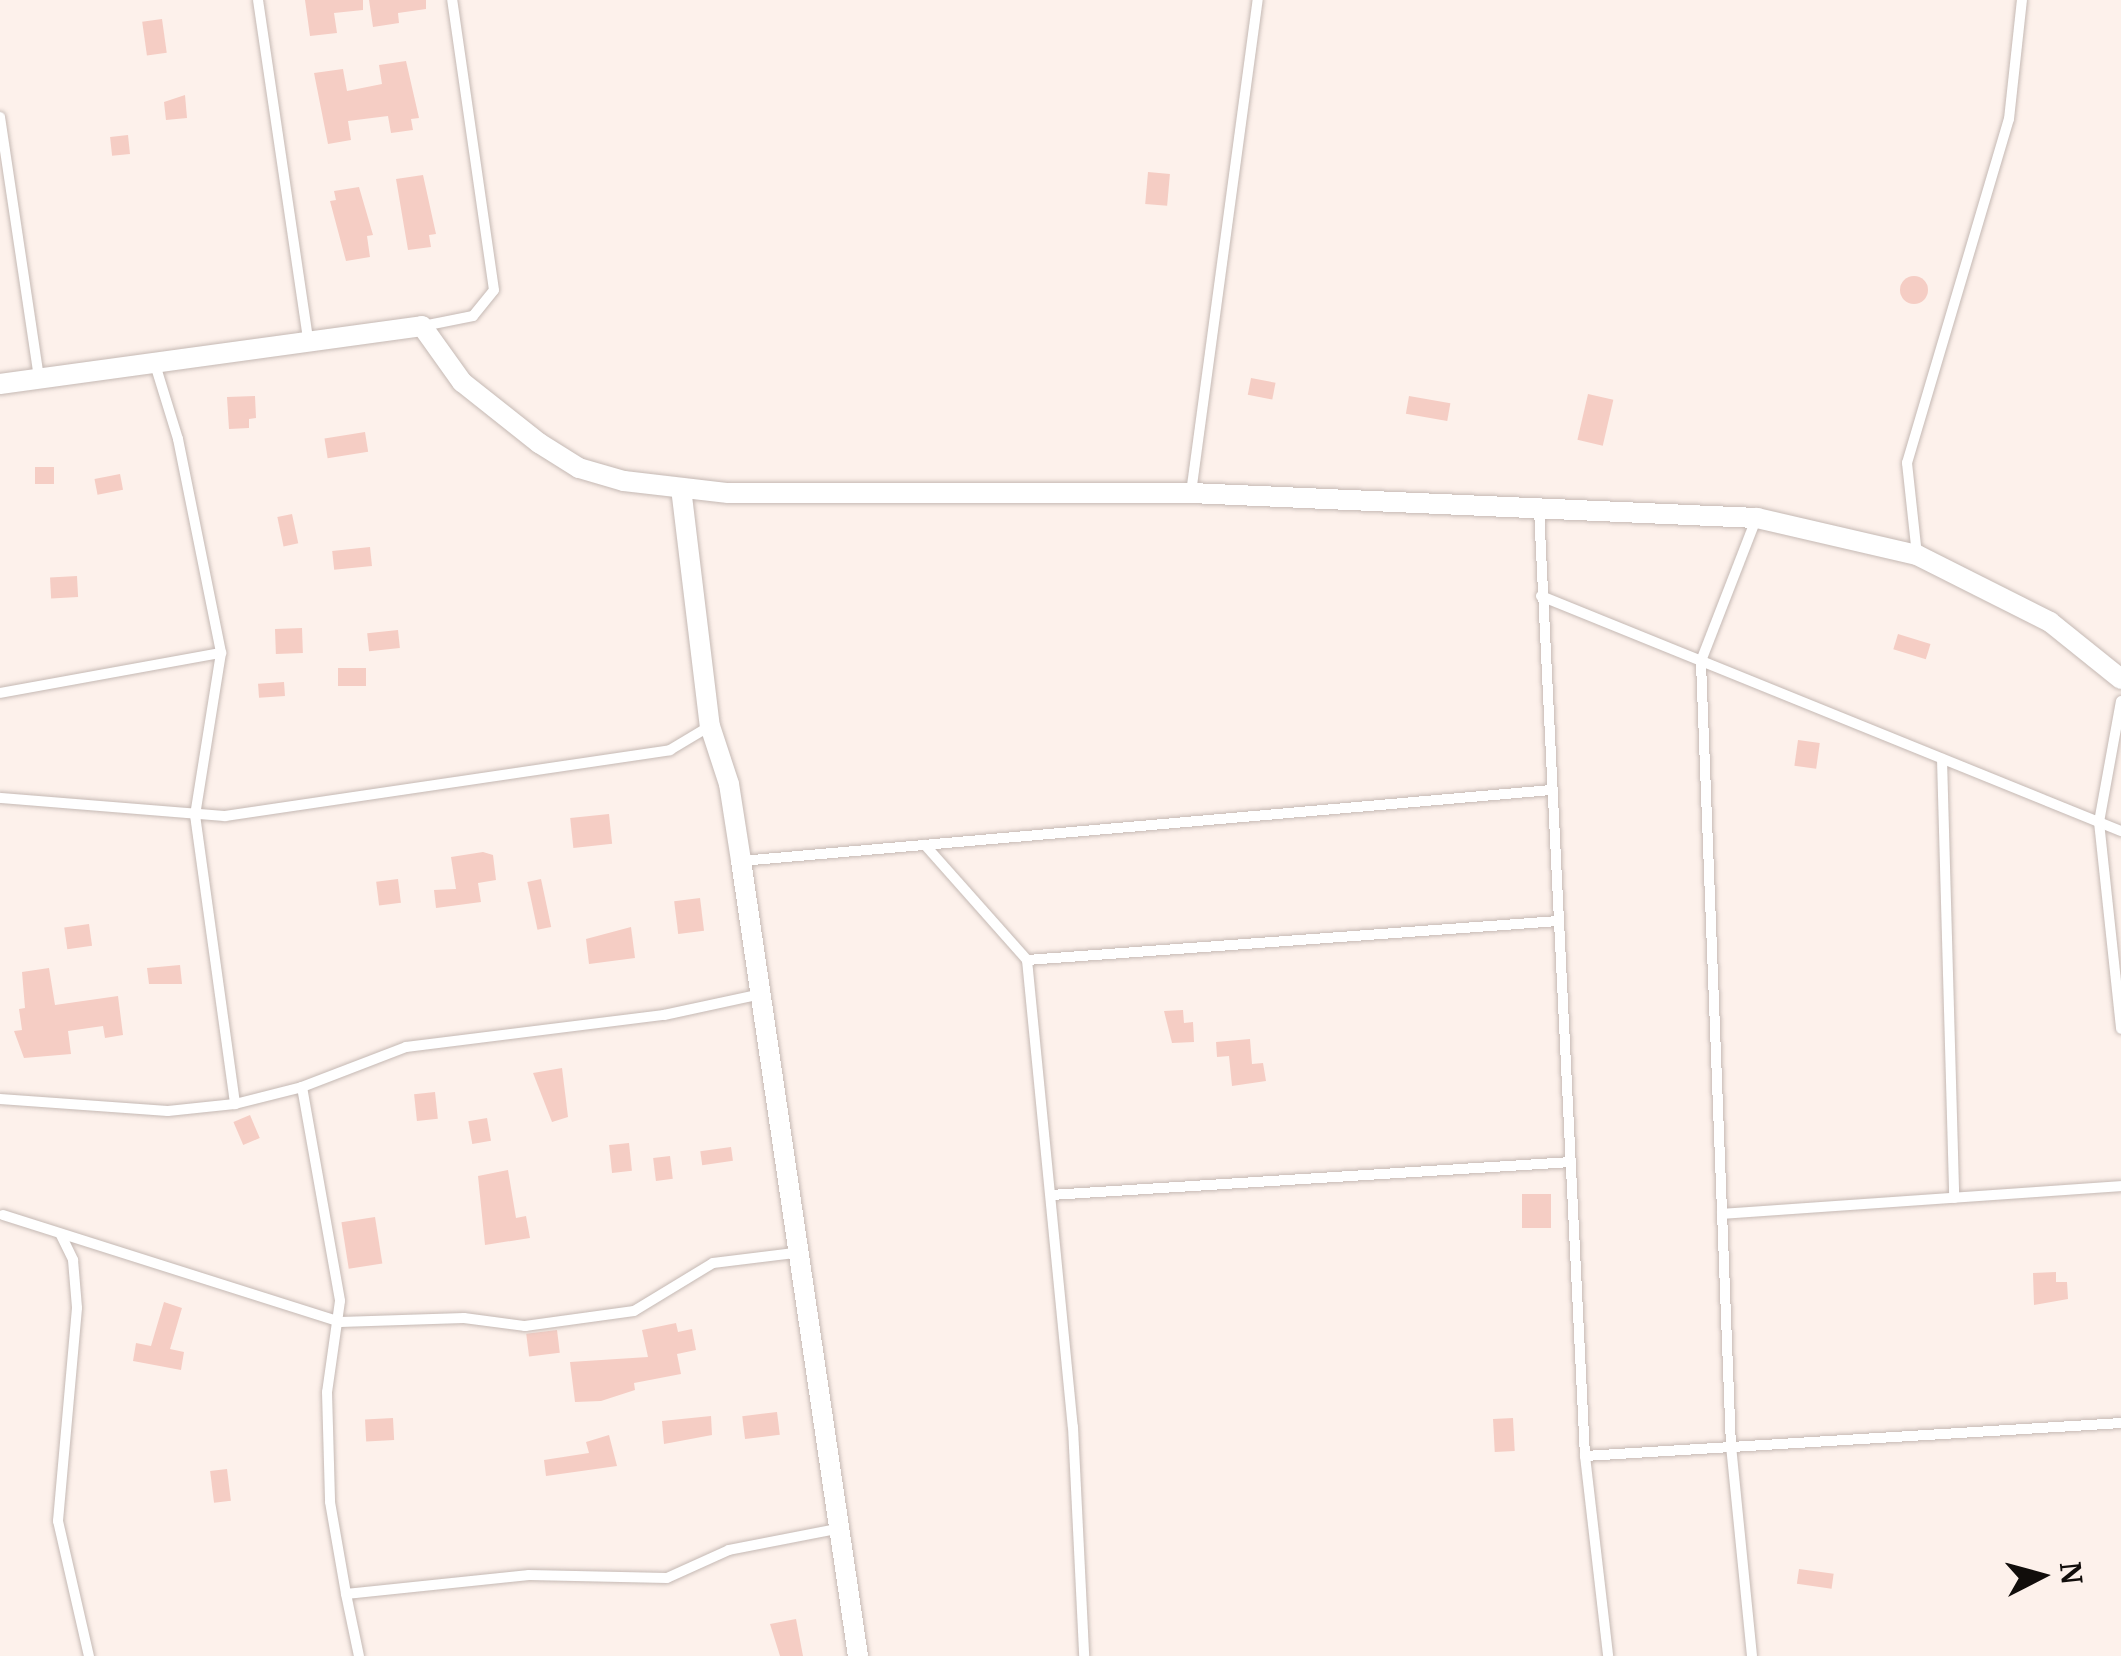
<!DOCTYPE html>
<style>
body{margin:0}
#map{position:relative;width:2121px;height:1656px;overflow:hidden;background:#fdf1eb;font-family:Merriweather,serif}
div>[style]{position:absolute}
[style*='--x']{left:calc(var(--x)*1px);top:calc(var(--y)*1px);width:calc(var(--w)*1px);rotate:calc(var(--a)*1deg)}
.building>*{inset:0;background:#f5cdc4;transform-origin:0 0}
.round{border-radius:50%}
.roads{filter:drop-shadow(0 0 2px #c5b9b4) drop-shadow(0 0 2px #c5b9b4)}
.lane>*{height:10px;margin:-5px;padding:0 5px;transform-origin:5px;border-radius:5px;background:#fff}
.street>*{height:20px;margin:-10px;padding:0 10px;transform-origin:10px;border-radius:10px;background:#fff}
span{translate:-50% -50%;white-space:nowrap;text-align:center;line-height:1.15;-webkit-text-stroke:9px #fdf1eb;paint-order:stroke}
.north{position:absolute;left:1991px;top:1526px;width:100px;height:100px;-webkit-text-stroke:8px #fdf1eb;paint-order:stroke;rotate:84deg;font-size:28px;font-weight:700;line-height:40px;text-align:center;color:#110d0b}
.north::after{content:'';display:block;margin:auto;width:35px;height:45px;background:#110d0b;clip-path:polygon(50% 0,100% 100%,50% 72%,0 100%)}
</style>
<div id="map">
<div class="building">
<i style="clip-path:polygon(305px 0,363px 0,363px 10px,334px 13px,337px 33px,310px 36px)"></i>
<i style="clip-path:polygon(369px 0,426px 0,426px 9px,398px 13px,399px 23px,373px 27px)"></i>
<i style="left:162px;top:19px;width:34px;height:20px;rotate:82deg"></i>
<i style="clip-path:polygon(406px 61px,419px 118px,411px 119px,413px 130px,391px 133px,388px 116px,348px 121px,351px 140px,328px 144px,314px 73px,343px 69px,347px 91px,382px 84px,379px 65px)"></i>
<i style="clip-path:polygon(185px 95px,187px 118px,166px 120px,164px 102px)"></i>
<i style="left:128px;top:135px;width:19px;height:18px;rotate:84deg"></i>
<i style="left:1148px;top:172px;width:22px;height:32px;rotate:5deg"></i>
<i style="clip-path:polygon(423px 175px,436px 234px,429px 235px,431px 247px,408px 250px,396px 179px)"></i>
<i style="clip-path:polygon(359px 187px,373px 235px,367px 236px,370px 257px,346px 261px,330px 201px,336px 200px,334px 191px)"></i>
<i class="round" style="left:1900px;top:276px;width:28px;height:28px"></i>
<i style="left:1251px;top:378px;width:25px;height:17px;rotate:11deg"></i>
<i style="left:1588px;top:394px;width:26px;height:47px;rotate:13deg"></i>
<i style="clip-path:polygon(255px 396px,256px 418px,249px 419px,249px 428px,229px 429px,227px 397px)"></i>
<i style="left:1409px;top:396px;width:42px;height:18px;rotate:10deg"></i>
<i style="left:365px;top:432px;width:20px;height:41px;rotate:81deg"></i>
<i style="left:35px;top:467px;width:19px;height:17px"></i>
<i style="left:120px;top:474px;width:16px;height:26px;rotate:79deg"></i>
<i style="left:292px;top:514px;width:30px;height:15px;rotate:78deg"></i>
<i style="left:370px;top:547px;width:19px;height:38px;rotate:84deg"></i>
<i style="left:77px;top:576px;width:21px;height:27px;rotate:87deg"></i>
<i style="left:302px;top:628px;width:25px;height:27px;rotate:88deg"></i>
<i style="left:398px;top:630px;width:18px;height:31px;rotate:84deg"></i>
<i style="left:1898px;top:634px;width:34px;height:16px;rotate:17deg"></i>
<i style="left:366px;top:668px;width:18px;height:28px;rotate:90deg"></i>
<i style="left:284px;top:682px;width:14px;height:26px;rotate:86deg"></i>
<i style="left:1798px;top:740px;width:22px;height:26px;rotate:8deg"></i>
<i style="left:609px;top:814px;width:30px;height:39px;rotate:84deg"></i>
<i style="clip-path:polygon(483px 852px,493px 855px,496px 880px,478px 883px,481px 902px,436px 908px,434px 890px,456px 889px,451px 857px)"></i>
<i style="left:398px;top:879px;width:24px;height:22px;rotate:83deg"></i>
<i style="left:541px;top:879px;width:49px;height:14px;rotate:78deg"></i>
<i style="left:700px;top:898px;width:33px;height:26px;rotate:83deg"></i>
<i style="left:89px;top:924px;width:22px;height:25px;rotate:82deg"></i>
<i style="clip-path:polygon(631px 927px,635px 958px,589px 964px,586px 939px)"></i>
<i style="clip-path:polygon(180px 965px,182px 984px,149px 984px,147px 968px)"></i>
<i style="clip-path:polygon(49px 968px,55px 1005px,118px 996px,123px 1035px,105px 1038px,103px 1026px,68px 1031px,71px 1054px,24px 1058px,14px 1031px,22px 1030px,19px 1009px,25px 1008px,22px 972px)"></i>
<i style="clip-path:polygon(1183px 1010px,1184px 1023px,1193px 1022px,1194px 1042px,1172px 1043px,1164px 1011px)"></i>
<i style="clip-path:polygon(1250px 1039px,1252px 1064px,1263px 1063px,1266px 1081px,1232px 1086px,1229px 1056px,1217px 1057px,1216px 1042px)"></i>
<i style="clip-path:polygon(562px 1068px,568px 1117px,552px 1122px,533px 1073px)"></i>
<i style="left:435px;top:1092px;width:27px;height:21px;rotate:84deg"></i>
<i style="left:250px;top:1115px;width:25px;height:18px;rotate:67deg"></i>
<i style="left:487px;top:1118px;width:23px;height:19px;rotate:80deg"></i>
<i style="left:629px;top:1143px;width:28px;height:20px;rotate:84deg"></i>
<i style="left:731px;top:1147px;width:14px;height:31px;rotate:82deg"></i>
<i style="left:670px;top:1156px;width:23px;height:17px;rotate:83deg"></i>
<i style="clip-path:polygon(508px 1170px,516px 1218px,526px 1216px,530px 1238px,485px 1245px,478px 1176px)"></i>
<i style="left:1522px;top:1194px;width:29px;height:34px"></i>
<i style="left:375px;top:1217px;width:47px;height:34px;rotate:81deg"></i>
<i style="clip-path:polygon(2056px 1272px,2056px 1282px,2067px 1282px,2068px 1299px,2034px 1305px,2033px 1273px)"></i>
<i style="clip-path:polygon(164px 1302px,182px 1308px,170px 1349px,184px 1352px,181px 1370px,133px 1361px,136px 1343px,151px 1346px)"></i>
<i style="clip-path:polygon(676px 1323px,678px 1332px,692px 1329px,696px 1350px,677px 1354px,681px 1374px,634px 1383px,635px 1390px,601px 1401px,575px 1402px,570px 1362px,648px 1357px,642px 1330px)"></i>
<i style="left:557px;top:1330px;width:23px;height:31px;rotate:83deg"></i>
<i style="left:777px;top:1412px;width:23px;height:35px;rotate:83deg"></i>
<i style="clip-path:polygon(711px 1416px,712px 1435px,664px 1444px,662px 1421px)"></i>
<i style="left:393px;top:1418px;width:22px;height:28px;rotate:87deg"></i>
<i style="left:1513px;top:1418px;width:33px;height:20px;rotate:87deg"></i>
<i style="clip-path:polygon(609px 1435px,617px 1466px,546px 1476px,544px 1460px,589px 1453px,586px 1442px)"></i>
<i style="left:227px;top:1469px;width:32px;height:17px;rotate:83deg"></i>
<i style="left:1799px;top:1569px;width:35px;height:15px;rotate:8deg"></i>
<i style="clip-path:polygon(796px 1619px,803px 1656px,780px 1656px,770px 1624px)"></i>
</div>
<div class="roads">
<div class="lane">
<i style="--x:258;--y:0;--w:341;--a:81.6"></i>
<i style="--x:0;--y:117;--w:264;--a:81.5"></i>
<i style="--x:423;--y:326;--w:51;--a:-11.3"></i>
<i style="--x:473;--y:316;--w:33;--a:-51"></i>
<i style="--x:494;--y:290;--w:293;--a:-98.2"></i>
<i style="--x:154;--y:361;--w:82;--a:72.9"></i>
<i style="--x:178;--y:439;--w:218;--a:78.6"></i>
<i style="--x:221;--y:653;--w:164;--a:99.1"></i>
<i style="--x:195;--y:815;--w:292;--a:82.1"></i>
<i style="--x:1191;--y:493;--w:498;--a:-82.3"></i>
<i style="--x:1539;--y:509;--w:948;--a:87.22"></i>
<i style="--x:1585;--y:1456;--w:201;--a:83.4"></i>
<i style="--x:1917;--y:555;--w:93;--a:-96.2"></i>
<i style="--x:1907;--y:463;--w:359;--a:-73.5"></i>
<i style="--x:2009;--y:119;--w:120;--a:-83.8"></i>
<i style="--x:1541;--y:596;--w:626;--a:22.06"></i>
<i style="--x:0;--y:693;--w:225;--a:-10.3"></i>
<i style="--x:2121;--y:701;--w:123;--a:100.3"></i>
<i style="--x:2099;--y:822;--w:208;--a:83.9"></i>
<i style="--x:1942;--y:759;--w:439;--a:88.4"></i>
<i style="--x:0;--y:798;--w:226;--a:4.6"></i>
<i style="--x:225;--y:816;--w:450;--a:-8.4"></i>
<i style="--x:670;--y:750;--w:47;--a:-31"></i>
<i style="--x:925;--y:845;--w:154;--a:48.4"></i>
<i style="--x:1027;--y:960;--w:469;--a:84.4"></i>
<i style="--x:1073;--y:1427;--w:229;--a:87.2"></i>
<i style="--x:741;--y:861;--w:813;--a:-5.01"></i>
<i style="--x:1027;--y:960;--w:532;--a:-4.2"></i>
<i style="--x:302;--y:1087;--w:217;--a:79.9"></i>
<i style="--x:340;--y:1301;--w:92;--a:98.1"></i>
<i style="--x:327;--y:1392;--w:110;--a:88.4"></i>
<i style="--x:330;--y:1502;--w:93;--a:80.1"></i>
<i style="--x:346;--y:1594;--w:184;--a:-5.9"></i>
<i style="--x:529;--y:1575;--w:138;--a:1.2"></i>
<i style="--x:667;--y:1578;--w:68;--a:-24.3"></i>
<i style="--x:729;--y:1550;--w:109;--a:-11.1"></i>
<i style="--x:0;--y:1099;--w:168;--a:4.1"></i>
<i style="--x:168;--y:1111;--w:67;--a:-6"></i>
<i style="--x:235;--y:1104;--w:69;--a:-14.2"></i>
<i style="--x:302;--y:1087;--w:111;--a:-21"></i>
<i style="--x:406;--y:1047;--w:260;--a:-7.1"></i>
<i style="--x:664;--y:1015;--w:99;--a:-12.2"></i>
<i style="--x:1051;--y:1195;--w:521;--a:-3.63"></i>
<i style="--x:1722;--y:1214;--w:400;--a:-4"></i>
<i style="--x:3;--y:1215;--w:354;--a:17.6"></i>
<i style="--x:340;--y:1322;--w:124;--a:-1.8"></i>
<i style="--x:464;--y:1318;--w:62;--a:7.5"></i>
<i style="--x:525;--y:1326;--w:110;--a:-7.8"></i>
<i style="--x:634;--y:1311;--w:92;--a:-31.3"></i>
<i style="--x:713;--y:1263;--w:82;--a:-7"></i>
<i style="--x:61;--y:1235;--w:28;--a:64"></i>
<i style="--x:73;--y:1260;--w:48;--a:85.2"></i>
<i style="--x:77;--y:1308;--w:214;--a:95.1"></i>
<i style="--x:58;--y:1521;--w:139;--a:77.1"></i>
<i style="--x:1585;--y:1456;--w:537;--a:-3.52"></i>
<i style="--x:346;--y:1594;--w:63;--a:78.2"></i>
<i style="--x:1752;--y:1656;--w:210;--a:-95.7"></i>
<i style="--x:1731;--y:1447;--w:787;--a:-92.19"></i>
<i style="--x:1701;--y:661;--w:152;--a:-68.8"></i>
</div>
<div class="street">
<i style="--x:0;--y:384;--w:426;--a:-7.8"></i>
<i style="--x:422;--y:326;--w:69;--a:54.5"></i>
<i style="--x:462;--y:382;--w:98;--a:38.4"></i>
<i style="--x:539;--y:443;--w:47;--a:32"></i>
<i style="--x:579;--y:468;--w:47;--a:16.1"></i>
<i style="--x:624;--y:481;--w:105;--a:6.6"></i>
<i style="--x:728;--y:493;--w:463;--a:0"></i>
<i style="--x:1191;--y:493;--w:567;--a:2.53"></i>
<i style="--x:1757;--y:518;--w:164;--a:13"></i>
<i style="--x:1917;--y:555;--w:149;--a:26.7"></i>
<i style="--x:2050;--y:622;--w:91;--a:38.8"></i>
<i style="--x:681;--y:488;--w:240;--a:83.1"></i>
<i style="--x:710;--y:726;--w:61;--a:71.9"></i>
<i style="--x:729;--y:784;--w:78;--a:81.1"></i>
<i style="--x:741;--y:861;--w:804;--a:81.63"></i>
</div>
</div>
<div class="north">N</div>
</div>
